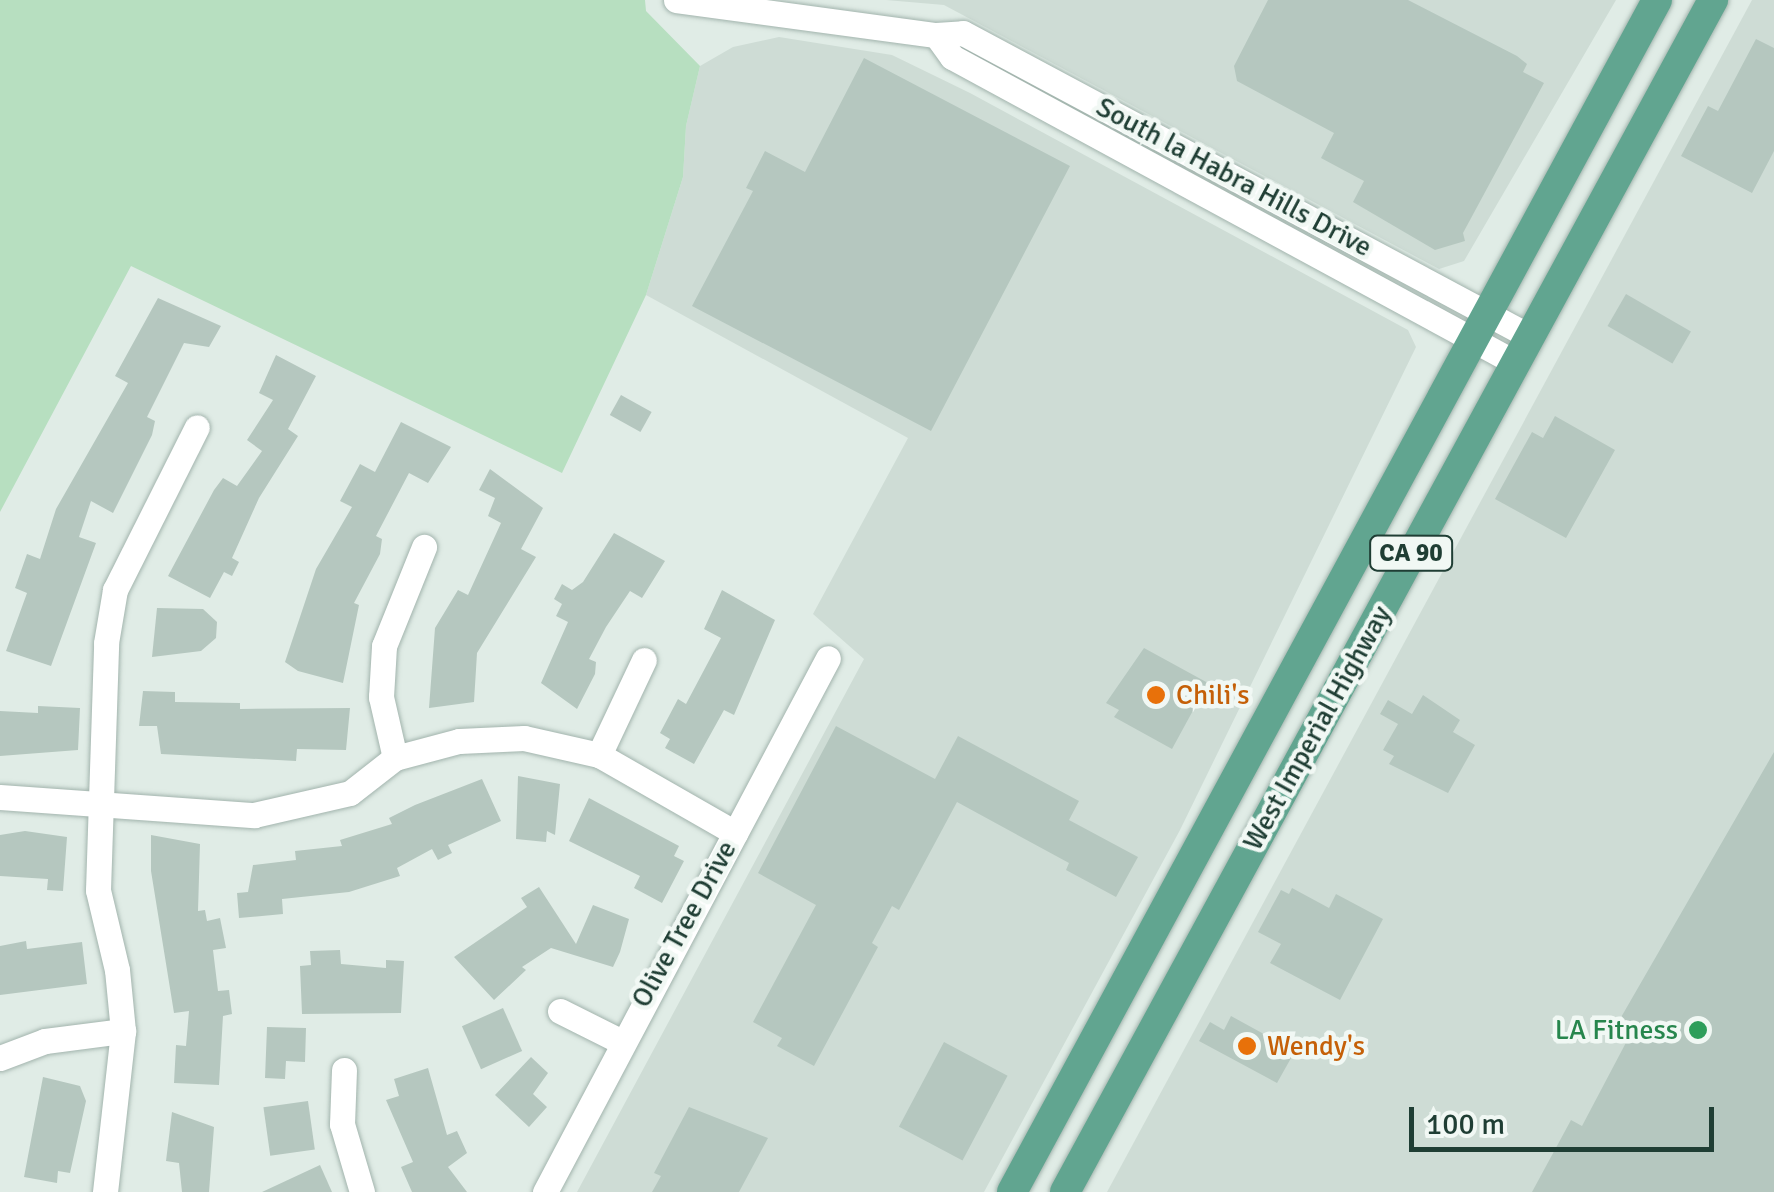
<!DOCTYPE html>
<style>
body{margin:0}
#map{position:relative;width:1774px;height:1192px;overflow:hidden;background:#e0ece6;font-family:Signika,sans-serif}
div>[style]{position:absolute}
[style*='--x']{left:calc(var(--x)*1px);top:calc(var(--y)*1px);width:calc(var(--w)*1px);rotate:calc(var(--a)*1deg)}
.built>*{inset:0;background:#cedcd5}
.green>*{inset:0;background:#b7dfc0}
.building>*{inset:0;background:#b5c7bf;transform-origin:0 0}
.roads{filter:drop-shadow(0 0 2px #a2b4ad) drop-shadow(0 0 2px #a2b4ad)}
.minor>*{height:25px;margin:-12.5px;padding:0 12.5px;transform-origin:12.5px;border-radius:12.5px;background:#fff}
.primary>*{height:30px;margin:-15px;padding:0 15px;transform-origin:15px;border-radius:15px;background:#61a590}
.dots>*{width:28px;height:28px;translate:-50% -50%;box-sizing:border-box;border:5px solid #f1f8f4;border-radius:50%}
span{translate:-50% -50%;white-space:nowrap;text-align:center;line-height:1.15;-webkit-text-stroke:9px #f1f8f4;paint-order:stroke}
.shield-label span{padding:2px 8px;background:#f1f8f4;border:2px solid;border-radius:8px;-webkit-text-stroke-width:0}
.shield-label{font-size:25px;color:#1f3e34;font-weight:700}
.street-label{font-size:28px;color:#1f3e34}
.food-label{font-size:28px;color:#c56008}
.left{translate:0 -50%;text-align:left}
.leisure-label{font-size:28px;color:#27864d}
.right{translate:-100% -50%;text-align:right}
.scale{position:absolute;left:1409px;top:1107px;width:305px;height:45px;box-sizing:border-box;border:5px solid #1f3e34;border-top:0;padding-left:12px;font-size:30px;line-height:35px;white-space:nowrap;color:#1f3e34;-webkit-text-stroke:8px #f1f8f4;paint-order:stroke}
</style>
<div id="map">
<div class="built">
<i style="clip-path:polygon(886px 0,1616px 0,1464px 261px,1439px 269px,944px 5px)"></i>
<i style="clip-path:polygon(1752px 0,1774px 0,1774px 1192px,1107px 1192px)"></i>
<i style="clip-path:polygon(779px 37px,892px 55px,970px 93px,1408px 330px,1416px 347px,1180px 830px,984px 1192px,577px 1192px,864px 659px,813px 614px,908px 438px,646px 295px,683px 177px,686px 126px,700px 66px,733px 47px)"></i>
</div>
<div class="green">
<i style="clip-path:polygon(0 0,645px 0,646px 11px,700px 66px,686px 126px,683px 177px,646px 295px,562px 473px,131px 266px,0 512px)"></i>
</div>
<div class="building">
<i style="clip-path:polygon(1268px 0,1408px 0,1517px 56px,1527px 64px,1523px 72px,1544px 83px,1463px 233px,1465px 241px,1435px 250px,1353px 202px,1364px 181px,1321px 158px,1334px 133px,1237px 81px,1234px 66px)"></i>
<i style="clip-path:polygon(1756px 39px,1774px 48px,1774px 151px,1752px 193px,1681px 156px,1708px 106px,1718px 111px)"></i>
<i style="clip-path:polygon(864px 58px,1070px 166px,931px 431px,692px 306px,753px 191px,746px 188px,765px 151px,805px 172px)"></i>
<i style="left:1626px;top:294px;width:75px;height:37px;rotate:30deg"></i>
<i style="clip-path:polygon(158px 298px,221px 326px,209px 347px,184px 343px,147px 417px,155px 421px,152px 435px,113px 513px,91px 501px,79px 537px,96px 543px,51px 666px,6px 651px,27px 593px,15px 588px,27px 554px,40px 559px,56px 509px,128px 383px,115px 376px)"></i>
<i style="clip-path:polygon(276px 355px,316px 376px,288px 429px,298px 436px,259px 498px,232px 558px,239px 562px,232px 576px,224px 572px,210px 598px,168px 576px,214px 490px,223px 478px,237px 486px,262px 451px,247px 440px,273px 400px,259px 393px)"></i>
<i style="left:621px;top:395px;width:35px;height:23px;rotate:29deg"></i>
<i style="clip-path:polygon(1555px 416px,1615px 450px,1566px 538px,1495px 499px,1532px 432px,1543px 438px)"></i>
<i style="clip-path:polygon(401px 422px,451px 447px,428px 483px,409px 473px,376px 536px,382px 539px,380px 554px,354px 603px,359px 605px,343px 683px,298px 671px,285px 662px,316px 569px,352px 507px,340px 501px,360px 464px,375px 472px)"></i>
<i style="clip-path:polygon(490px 469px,543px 508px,521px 549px,536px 557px,477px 653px,474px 702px,429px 708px,435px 628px,458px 590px,468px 595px,501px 523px,488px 516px,495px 498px,479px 490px)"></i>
<i style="clip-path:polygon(614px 533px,665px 561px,642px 598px,630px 591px,606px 627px,589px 659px,596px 662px,595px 674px,577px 709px,541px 683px,568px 622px,556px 616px,562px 604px,554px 599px,562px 584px,572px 590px,583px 582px)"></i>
<i style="clip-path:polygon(722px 590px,775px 620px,734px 715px,724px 710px,694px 764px,665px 748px,670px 739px,660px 733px,678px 699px,686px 704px,721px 638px,704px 629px)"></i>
<i style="clip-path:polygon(157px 608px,203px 609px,217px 622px,216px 638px,201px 651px,152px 657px)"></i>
<i style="clip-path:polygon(1144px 648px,1208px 683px,1172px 749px,1114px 717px,1119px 710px,1106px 703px)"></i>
<i style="clip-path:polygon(143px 691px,175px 692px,175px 702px,240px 703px,240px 709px,350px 708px,346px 750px,297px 749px,296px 761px,161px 754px,157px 726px,139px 726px)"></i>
<i style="clip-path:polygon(1423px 695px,1460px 720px,1453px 732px,1475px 745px,1448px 793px,1389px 764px,1394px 756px,1383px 750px,1398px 724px,1380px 714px,1388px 700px,1412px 714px)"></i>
<i style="clip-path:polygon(38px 706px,80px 708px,78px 750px,0 756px,0 711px,38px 713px)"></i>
<i style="clip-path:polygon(836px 726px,935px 779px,958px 736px,1079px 801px,1069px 820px,1138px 857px,1116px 897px,1066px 870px,1069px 863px,957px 802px,899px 910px,892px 906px,872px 943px,878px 947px,814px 1066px,777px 1046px,782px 1038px,753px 1022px,816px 905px,758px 873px)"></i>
<i style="clip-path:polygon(1774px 752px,1774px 1192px,1532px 1192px,1571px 1120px,1582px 1126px,1630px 1035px,1616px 1026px)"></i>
<i style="clip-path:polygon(518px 776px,560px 784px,555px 835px,547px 831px,546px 842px,516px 839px)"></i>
<i style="clip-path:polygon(482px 779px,501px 821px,448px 845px,452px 853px,438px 860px,432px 849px,397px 868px,400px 876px,349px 892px,282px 899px,283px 914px,239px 918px,237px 893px,248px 892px,253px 865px,296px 860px,295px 851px,342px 846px,340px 840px,392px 824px,389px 818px,415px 805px)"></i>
<i style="clip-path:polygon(589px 798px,679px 846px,674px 856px,684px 861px,662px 903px,634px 888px,640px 876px,569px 841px)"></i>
<i style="clip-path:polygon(25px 831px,67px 837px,63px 891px,47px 890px,48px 879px,0 876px,0 835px)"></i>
<i style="clip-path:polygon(151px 835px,200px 844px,198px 911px,205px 910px,207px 921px,220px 918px,226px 948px,213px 950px,218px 991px,229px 990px,232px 1014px,223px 1016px,219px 1085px,174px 1083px,176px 1045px,186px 1046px,189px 1011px,174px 1013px,151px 871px)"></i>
<i style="clip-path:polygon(539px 887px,576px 944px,593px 905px,629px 919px,620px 952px,613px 967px,551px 948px,522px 967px,526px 970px,494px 1000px,454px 957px,527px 907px,521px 898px)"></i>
<i style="clip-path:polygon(1292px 888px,1329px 908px,1336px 894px,1383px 919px,1340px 1000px,1270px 963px,1281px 944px,1258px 932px,1281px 890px,1289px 894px)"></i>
<i style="clip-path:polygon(26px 941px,27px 949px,82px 942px,87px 984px,0 995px,0 946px)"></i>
<i style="clip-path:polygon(340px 950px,341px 964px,386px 968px,386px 960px,404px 961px,401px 1013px,302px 1014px,300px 966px,311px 965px,310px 951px)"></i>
<i style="left:503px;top:1008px;width:47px;height:45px;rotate:66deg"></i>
<i style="clip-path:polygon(1231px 1016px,1295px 1051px,1277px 1083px,1199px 1041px,1210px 1022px,1224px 1030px)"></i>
<i style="clip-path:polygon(267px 1027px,306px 1028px,305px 1062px,286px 1061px,285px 1079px,265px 1078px)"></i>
<i style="left:944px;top:1042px;width:72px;height:96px;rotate:28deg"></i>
<i style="clip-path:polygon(531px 1057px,548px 1073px,533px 1094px,547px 1107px,529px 1127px,495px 1095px)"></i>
<i style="clip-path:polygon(428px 1068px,447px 1135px,457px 1131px,467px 1153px,448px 1167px,467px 1192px,412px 1192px,401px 1167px,413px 1162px,386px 1100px,399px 1096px,394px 1079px)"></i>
<i style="clip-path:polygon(43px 1077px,80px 1086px,86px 1101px,70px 1173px,58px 1171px,57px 1183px,24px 1177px)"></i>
<i style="left:308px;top:1101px;width:49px;height:45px;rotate:82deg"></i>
<i style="clip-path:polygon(689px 1107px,768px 1138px,739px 1192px,652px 1192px,661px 1176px,654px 1173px)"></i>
<i style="clip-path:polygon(172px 1112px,214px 1127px,209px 1192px,182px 1192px,179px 1163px,166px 1161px)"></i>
<i style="clip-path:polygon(320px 1165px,332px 1192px,262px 1192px)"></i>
</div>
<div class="roads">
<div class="minor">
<i style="--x:676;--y:0;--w:262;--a:7.7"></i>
<i style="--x:936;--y:35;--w:27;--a:-4"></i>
<i style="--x:963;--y:33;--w:642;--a:28.16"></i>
<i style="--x:936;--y:35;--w:27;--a:54"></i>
<i style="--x:952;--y:57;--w:639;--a:28.49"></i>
<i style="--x:599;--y:755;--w:105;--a:-64.7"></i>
<i style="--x:395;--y:758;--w:63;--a:-102.9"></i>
<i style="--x:381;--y:697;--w:51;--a:-86.6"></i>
<i style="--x:384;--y:646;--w:107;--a:-68"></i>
<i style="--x:0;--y:797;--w:255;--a:4.1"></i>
<i style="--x:254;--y:815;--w:98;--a:-12.9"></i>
<i style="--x:350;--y:793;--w:57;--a:-37.9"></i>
<i style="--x:395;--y:758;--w:66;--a:-14.9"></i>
<i style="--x:459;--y:741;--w:65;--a:-2.6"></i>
<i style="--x:524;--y:738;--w:77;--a:12.8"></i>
<i style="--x:599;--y:755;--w:157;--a:29.8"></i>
<i style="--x:560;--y:1011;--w:67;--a:26.6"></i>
<i style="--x:0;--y:1058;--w:48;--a:-20.7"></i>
<i style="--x:45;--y:1041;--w:79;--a:-7.3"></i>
<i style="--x:344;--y:1070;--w:54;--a:92.1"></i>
<i style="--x:342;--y:1124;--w:71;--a:73.6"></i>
<i style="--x:105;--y:1192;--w:162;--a:-83.6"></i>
<i style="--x:123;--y:1031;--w:61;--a:-95.6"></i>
<i style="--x:117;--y:970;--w:82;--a:-103.4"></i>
<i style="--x:98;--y:890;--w:247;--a:-88.1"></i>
<i style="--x:106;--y:643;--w:54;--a:-80.4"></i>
<i style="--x:115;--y:590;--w:182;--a:-63.3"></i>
<i style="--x:545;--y:1192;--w:604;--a:-62.08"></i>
</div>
<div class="primary">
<i style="--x:1012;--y:1192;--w:1355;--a:-61.58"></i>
<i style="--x:1065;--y:1192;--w:1357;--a:-61.47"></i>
</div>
</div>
<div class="dots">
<i style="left:1156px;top:695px;background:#e8710a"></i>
<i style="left:1698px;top:1030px;background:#2e9e5b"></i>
<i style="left:1247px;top:1046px;background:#e8710a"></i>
</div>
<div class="shield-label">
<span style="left:1411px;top:553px">CA 90</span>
</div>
<div class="street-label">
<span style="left:1234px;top:177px;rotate:28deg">South la Habra Hills Drive</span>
<span style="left:1317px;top:728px;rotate:-61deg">West Imperial Highway</span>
<span style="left:684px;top:924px;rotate:-61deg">Olive Tree Drive</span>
</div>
<div class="food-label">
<span class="left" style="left:1176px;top:695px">Chili's</span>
<span class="left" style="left:1267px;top:1046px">Wendy's</span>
</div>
<div class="leisure-label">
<span class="right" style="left:1678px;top:1030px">LA Fitness</span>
</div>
<div class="scale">100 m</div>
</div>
